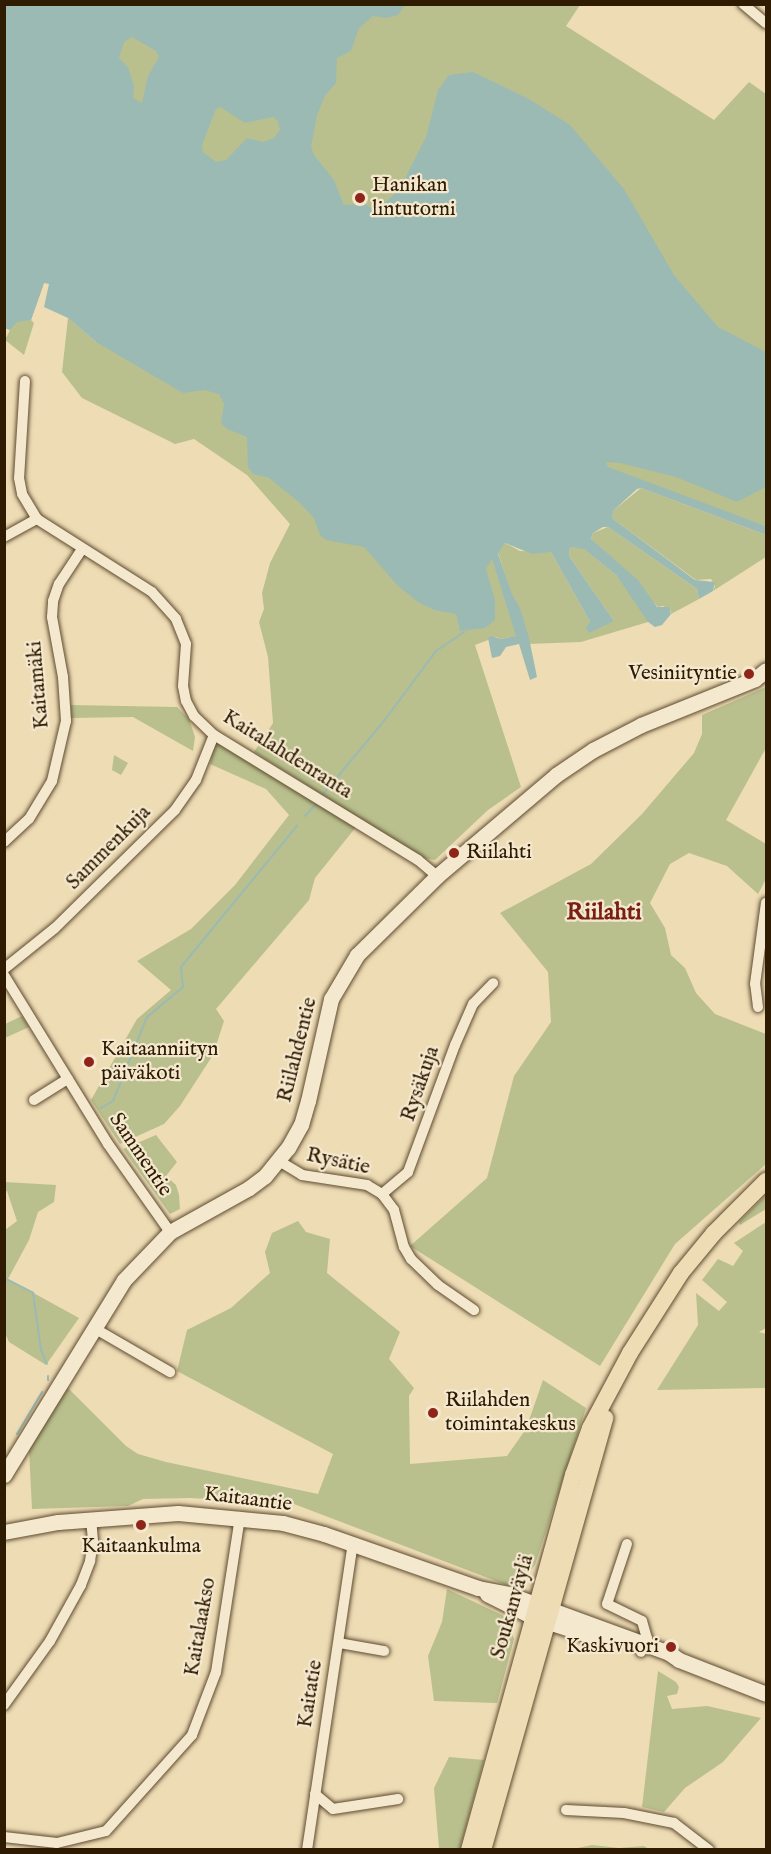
<!DOCTYPE html>
<meta charset="utf-8">
<style>
body{margin:0}
#map{position:relative;width:771px;height:1854px;overflow:hidden;background:#eedcb5;font-family:"IM FELL English",serif}
div>[style]{position:absolute}
[style*='--x']{left:calc(var(--x)*1px);top:calc(var(--y)*1px);width:calc(var(--w)*1px);rotate:calc(var(--a)*1deg)}
.green>*{inset:0;background:#b9c08d}
.water>*{inset:0;background:#9bbab4}
.stream>*{height:2px;margin:-1px;padding:0 1px;transform-origin:1px;border-radius:1px;background:#9bbab4}
.roads{filter:drop-shadow(0 0 2px #5e4b2f) drop-shadow(0 0 2px #5e4b2f)}
.street>*{height:10px;margin:-5px;padding:0 5px;transform-origin:5px;border-radius:5px;background:#f4e8cf}
.secondary>*{height:15px;margin:-7.5px;padding:0 7.5px;transform-origin:7.5px;border-radius:7.5px;background:#f4e8cf}
.primary>*{height:16px;margin:-8px;padding:0 8px;transform-origin:8px;border-radius:8px;background:#eedcb5}
.dots>*{width:16px;height:16px;translate:-50% -50%;box-sizing:border-box;border:3px solid #f4e8cf;border-radius:50%}
span{translate:-50% -50%;white-space:nowrap;text-align:center;line-height:1.15;-webkit-text-stroke:4.5px #f4e8cf;paint-order:stroke}
.poi-label{font-size:21px;color:#2e1b02}
.left{translate:0 -50%;text-align:left}
.right{translate:-100% -50%;text-align:right}
.street-label{font-size:21px;color:#2e1b02}
.quarter-label{font-size:24px;color:#7a1f14;font-weight:700}
.frame{position:absolute;inset:0;border:6px solid #2e1b02;pointer-events:none}
</style>
<div id="map">
<div class="green">
<i style="clip-path:polygon(86px 5px,580px 5px,566px 26px,714px 120px,749px 82px,766px 94px,766px 526px,637px 480px,600px 514px,165px 173px)"></i>
<i style="clip-path:polygon(44px 283px,31px 320px,34px 323px,24px 355px,5px 340px,10px 330px,5px 328px,4px 301px)"></i>
<i style="clip-path:polygon(185px 284px,477px 511px,517px 636px,501px 639px,496px 637px,475px 645px,521px 787px,488px 810px,435px 860px,423px 858px,254px 752px,273px 723px,268px 657px,259px 622px,264px 609px,262px 593px,270px 563px,290px 524px,247px 475px,194px 439px,175px 444px,82px 398px,62px 372px,68px 318px,96px 342px)"></i>
<i style="clip-path:polygon(641px 488px,766px 535px,766px 557px,713px 591px,715px 586px,711px 579px,696px 580px,612px 518px,614px 510px)"></i>
<i style="clip-path:polygon(608px 527px,697px 589px,699px 599px,671px 614px,671px 611px,663px 606px,658px 607px,591px 539px,593px 533px)"></i>
<i style="clip-path:polygon(505px 543px,520px 551px,551px 552px,590px 622px,614px 621px,569px 556px,570px 547px,583px 548px,617px 576px,650px 615px,648px 622px,581px 642px,528px 644px,498px 553px)"></i>
<i style="clip-path:polygon(766px 687px,766px 748px,726px 820px,766px 844px,766px 879px,758px 894px,727px 866px,689px 853px,670px 864px,650px 903px,665px 928px,671px 955px,685px 968px,696px 993px,715px 1014px,766px 1034px,766px 1164px,675px 1244px,600px 1366px,410px 1246px,487px 1178px,514px 1076px,551px 1022px,548px 972px,500px 913px,591px 864px,642px 814px,694px 753px,702px 734px,702px 715px)"></i>
<i style="clip-path:polygon(71px 705px,177px 707px,189px 719px,195px 737px,193px 751px,133px 717px,71px 718px)"></i>
<i style="clip-path:polygon(215px 740px,356px 827px,315px 878px,309px 900px,216px 1009px,224px 1021px,213px 1055px,180px 1106px,164px 1124px,120px 1144px,91px 1100px,137px 1019px,171px 990px,137px 961px,191px 929px,235px 885px,289px 815px,266px 789px,210px 764px)"></i>
<i style="clip-path:polygon(114px 755px,128px 763px,121px 775px,112px 770px)"></i>
<i style="clip-path:polygon(22px 1016px,29px 1027px,5px 1038px,5px 1024px)"></i>
<i style="clip-path:polygon(156px 1135px,177px 1162px,166px 1176px,176px 1185px,179px 1195px,180px 1209px,170px 1214px,123px 1149px)"></i>
<i style="clip-path:polygon(5px 1182px,56px 1185px,54px 1202px,38px 1212px,29px 1240px,8px 1279px,79px 1318px,46px 1365px,9px 1342px,5px 1333px,5px 1230px,17px 1221px,7px 1191px,5px 1191px)"></i>
<i style="clip-path:polygon(766px 1195px,766px 1209px,740px 1225px,739px 1222px)"></i>
<i style="clip-path:polygon(298px 1221px,306px 1232px,330px 1239px,327px 1273px,400px 1332px,389px 1359px,414px 1388px,409px 1396px,410px 1464px,507px 1456px,526px 1429px,543px 1380px,586px 1408px,535px 1565px,521px 1583px,509px 1586px,294px 1504px,190px 1498px,143px 1499px,128px 1506px,32px 1509px,29px 1450px,67px 1387px,126px 1446px,138px 1454px,166px 1462px,318px 1494px,333px 1454px,177px 1371px,187px 1330px,231px 1308px,270px 1273px,265px 1252px,272px 1233px)"></i>
<i style="clip-path:polygon(766px 1222px,766px 1328px,759px 1332px,766px 1334px,766px 1388px,657px 1390px,698px 1325px,696px 1293px,719px 1311px,727px 1302px,702px 1280px,718px 1259px,733px 1266px,743px 1251px,734px 1243px)"></i>
<i style="clip-path:polygon(447px 1589px,506px 1617px,514px 1639px,497px 1703px,434px 1701px,428px 1656px,442px 1622px)"></i>
<i style="clip-path:polygon(658px 1671px,676px 1682px,679px 1687px,677px 1694px,667px 1696px,672px 1709px,707px 1706px,761px 1718px,723px 1762px,685px 1788px,664px 1812px,642px 1807px)"></i>
<i style="clip-path:polygon(449px 1757px,484px 1760px,460px 1849px,439px 1849px,434px 1788px)"></i>
<i style="clip-path:polygon(592px 1845px,619px 1848px,644px 1846px,649px 1849px,573px 1849px)"></i>
</div>
<div class="water">
<i style="clip-path:polygon(evenodd,4px 5px,405px 5px,398px 15px,386px 18px,373px 16px,359px 28px,351px 51px,337px 58px,336px 83px,325px 96px,317px 115px,311px 147px,314px 155px,334px 180px,344px 205px,364px 204px,374px 209px,381px 206px,399px 190px,426px 137px,438px 90px,449px 75px,473px 72px,529px 99px,570px 125px,624px 189px,674px 275px,718px 327px,766px 352px,766px 487px,737px 502px,676px 477px,620px 463px,606px 462px,608px 467px,766px 526px,766px 535px,641px 488px,637px 489px,614px 510px,612px 518px,695px 580px,715px 582px,713px 591px,699px 599px,697px 589px,608px 527px,603px 527px,593px 533px,591px 539px,638px 580px,657px 607px,669px 607px,671px 614px,662px 625px,655px 627px,648px 622px,617px 576px,584px 549px,570px 547px,569px 556px,614px 621px,589px 633px,586px 628px,590px 622px,551px 552px,532px 554px,505px 543px,498px 554px,512px 594px,520px 608px,529px 638px,537px 677px,530px 680px,519px 644px,506px 647px,500px 656px,492px 658px,488px 638px,491px 636px,501px 639px,516px 636px,492px 559px,486px 569px,495px 600px,495px 620px,485px 628px,460px 631px,456px 614px,434px 610px,418px 602px,397px 585px,364px 547px,326px 540px,320px 535px,314px 518px,300px 503px,269px 478px,253px 474px,248px 467px,247px 437px,227px 429px,221px 423px,224px 404px,219px 394px,204px 390px,183px 393px,96px 342px,68px 318px,44px 307px,49px 284px,44px 283px,31px 320px,17px 322px,10px 330px,5px 328px,4px 5px,132px 37px,156px 51px,159px 57px,148px 76px,142px 103px,133px 98px,134px 87px,128px 67px,119px 58px,124px 42px,132px 37px,4px 5px,220px 107px,245px 123px,273px 117px,278px 121px,280px 130px,274px 138px,263px 142px,247px 138px,226px 160px,216px 162px,203px 152px,202px 145px,216px 109px,220px 107px)"></i>
</div>
<div class="stream">
<i style="--x:324;--y:793;--w:94;--a:-50.2"></i>
<i style="--x:384;--y:721;--w:87;--a:-53.4"></i>
<i style="--x:436;--y:651;--w:34;--a:-34"></i>
<i style="--x:305;--y:816;--w:16;--a:-47"></i>
<i style="--x:101;--y:1108;--w:14;--a:-30"></i>
<i style="--x:113;--y:1101;--w:91;--a:-68"></i>
<i style="--x:147;--y:1017;--w:47;--a:-39.8"></i>
<i style="--x:183;--y:987;--w:20;--a:-96"></i>
<i style="--x:181;--y:967;--w:183;--a:-50.6"></i>
<i style="--x:4;--y:1278;--w:33;--a:27"></i>
<i style="--x:33;--y:1293;--w:58;--a:82"></i>
<i style="--x:41;--y:1350;--w:15;--a:67"></i>
<i style="--x:48;--y:1376;--w:4;--a:90"></i>
<i style="--x:17;--y:1434;--w:49;--a:-59.2"></i>
</div>
<div class="roads">
<div class="street">
<i style="--x:743;--y:4;--w:30;--a:40"></i>
<i style="--x:25;--y:381;--w:97;--a:93.5"></i>
<i style="--x:19;--y:478;--w:16;--a:79"></i>
<i style="--x:22;--y:494;--w:29;--a:59"></i>
<i style="--x:37;--y:519;--w:136;--a:32.4"></i>
<i style="--x:152;--y:592;--w:36;--a:48"></i>
<i style="--x:176;--y:619;--w:27;--a:68"></i>
<i style="--x:186;--y:644;--w:42;--a:94.1"></i>
<i style="--x:183;--y:686;--w:15;--a:79"></i>
<i style="--x:186;--y:701;--w:17;--a:62"></i>
<i style="--x:194;--y:716;--w:28;--a:44"></i>
<i style="--x:214;--y:735;--w:239;--a:31.5"></i>
<i style="--x:418;--y:860;--w:25;--a:40"></i>
<i style="--x:4;--y:537;--w:38;--a:-29"></i>
<i style="--x:4;--y:842;--w:34;--a:-43"></i>
<i style="--x:29;--y:819;--w:44;--a:-58.8"></i>
<i style="--x:52;--y:781;--w:62;--a:-76.9"></i>
<i style="--x:66;--y:721;--w:44;--a:-93.9"></i>
<i style="--x:63;--y:677;--w:61;--a:-100.4"></i>
<i style="--x:52;--y:617;--w:16;--a:-86"></i>
<i style="--x:53;--y:601;--w:18;--a:-71"></i>
<i style="--x:59;--y:584;--w:42;--a:-56.7"></i>
<i style="--x:4;--y:969;--w:65;--a:-38.8"></i>
<i style="--x:55;--y:928;--w:168;--a:-44.5"></i>
<i style="--x:175;--y:810;--w:37;--a:-55"></i>
<i style="--x:196;--y:780;--w:48;--a:-68.2"></i>
<i style="--x:4;--y:975;--w:198;--a:58.4"></i>
<i style="--x:108;--y:1144;--w:108;--a:54.8"></i>
<i style="--x:758;--y:1007;--w:23;--a:-97"></i>
<i style="--x:755;--y:984;--w:82;--a:-82.3"></i>
<i style="--x:34;--y:1100;--w:40;--a:-32"></i>
<i style="--x:279;--y:1161;--w:27;--a:31"></i>
<i style="--x:302;--y:1175;--w:66;--a:8.7"></i>
<i style="--x:367;--y:1185;--w:17;--a:31"></i>
<i style="--x:382;--y:1194;--w:20;--a:53"></i>
<i style="--x:394;--y:1210;--w:38;--a:75"></i>
<i style="--x:404;--y:1247;--w:14;--a:60"></i>
<i style="--x:411;--y:1259;--w:37;--a:44"></i>
<i style="--x:438;--y:1285;--w:44;--a:34.8"></i>
<i style="--x:382;--y:1194;--w:34;--a:-40"></i>
<i style="--x:408;--y:1172;--w:135;--a:-69.7"></i>
<i style="--x:455;--y:1045;--w:45;--a:-66.3"></i>
<i style="--x:473;--y:1004;--w:29;--a:-46"></i>
<i style="--x:94;--y:1328;--w:88;--a:30.1"></i>
<i style="--x:627;--y:1544;--w:63;--a:108.4"></i>
<i style="--x:607;--y:1604;--w:39;--a:26"></i>
<i style="--x:642;--y:1621;--w:18;--a:74"></i>
<i style="--x:647;--y:1638;--w:15;--a:113"></i>
<i style="--x:339;--y:1643;--w:46;--a:10.1"></i>
<i style="--x:4;--y:1705;--w:79;--a:-54.3"></i>
<i style="--x:50;--y:1641;--w:64;--a:-61"></i>
<i style="--x:81;--y:1585;--w:26;--a:-69"></i>
<i style="--x:90;--y:1561;--w:20;--a:-81"></i>
<i style="--x:93;--y:1541;--w:21;--a:-95"></i>
<i style="--x:315;--y:1794;--w:23;--a:40"></i>
<i style="--x:333;--y:1809;--w:66;--a:-8.7"></i>
<i style="--x:566;--y:1810;--w:58;--a:3"></i>
<i style="--x:624;--y:1813;--w:51;--a:11.3"></i>
<i style="--x:674;--y:1823;--w:44;--a:37.6"></i>
<i style="--x:4;--y:1837;--w:53;--a:6.5"></i>
<i style="--x:57;--y:1843;--w:50;--a:-13.8"></i>
<i style="--x:106;--y:1831;--w:129;--a:-48.1"></i>
<i style="--x:192;--y:1735;--w:67;--a:-69.1"></i>
<i style="--x:216;--y:1672;--w:157;--a:-81.2"></i>
<i style="--x:307;--y:1850;--w:309;--a:-81.5"></i>
</div>
<div class="secondary">
<i style="--x:4;--y:1475;--w:229;--a:-58.4"></i>
<i style="--x:124;--y:1280;--w:66;--a:-46.2"></i>
<i style="--x:170;--y:1232;--w:90;--a:-29.1"></i>
<i style="--x:249;--y:1188;--w:20;--a:-37"></i>
<i style="--x:265;--y:1176;--w:36;--a:-51"></i>
<i style="--x:288;--y:1148;--w:26;--a:-61"></i>
<i style="--x:301;--y:1125;--w:25;--a:-74"></i>
<i style="--x:308;--y:1101;--w:105;--a:-77.3"></i>
<i style="--x:331;--y:999;--w:51;--a:-59.4"></i>
<i style="--x:357;--y:955;--w:112;--a:-44.6"></i>
<i style="--x:437;--y:876;--w:156;--a:-40.3"></i>
<i style="--x:556;--y:775;--w:45;--a:-34"></i>
<i style="--x:593;--y:750;--w:54;--a:-27.5"></i>
<i style="--x:641;--y:725;--w:123;--a:-22"></i>
<i style="--x:755;--y:679;--w:14;--a:-39"></i>
<i style="--x:4;--y:1532;--w:55;--a:-10.5"></i>
<i style="--x:58;--y:1522;--w:120;--a:-4.3"></i>
<i style="--x:178;--y:1513;--w:105;--a:5.4"></i>
<i style="--x:283;--y:1523;--w:42;--a:15"></i>
<i style="--x:324;--y:1534;--w:163;--a:19.3"></i>
<i style="--x:478;--y:1588;--w:31;--a:11"></i>
<i style="--x:508;--y:1594;--w:171;--a:20.1"></i>
<i style="--x:669;--y:1653;--w:12;--a:35"></i>
<i style="--x:679;--y:1660;--w:93;--a:21.3"></i>
<i style="--x:487;--y:1594;--w:51;--a:26.6"></i>
<i style="--x:533;--y:1617;--w:78;--a:18"></i>
</div>
<div class="primary">
<i style="--x:469;--y:1850;--w:389;--a:-74.5"></i>
<i style="--x:573;--y:1475;--w:50;--a:-70.1"></i>
<i style="--x:590;--y:1428;--w:85;--a:-61.9"></i>
<i style="--x:630;--y:1353;--w:95;--a:-57.5"></i>
<i style="--x:681;--y:1273;--w:52;--a:-50.5"></i>
<i style="--x:714;--y:1233;--w:74;--a:-45"></i>
<i style="--x:483;--y:1850;--w:449;--a:-74.2"></i>
</div>
</div>
<div class="dots">
<i style="left:360px;top:198px;background:#8f2418"></i>
<i style="left:749px;top:674px;background:#8f2418"></i>
<i style="left:454px;top:853px;background:#8f2418"></i>
<i style="left:89px;top:1062px;background:#8f2418"></i>
<i style="left:433px;top:1413px;background:#8f2418"></i>
<i style="left:141px;top:1525px;background:#8f2418"></i>
<i style="left:671px;top:1647px;background:#8f2418"></i>
</div>
<div class="poi-label">
<span class="left" style="left:372px;top:198px">Hanikan<br>lintutorni</span>
<span class="right" style="left:737px;top:674px">Vesiniityntie</span>
<span class="left" style="left:466px;top:853px">Riilahti</span>
<span class="left" style="left:101px;top:1062px">Kaitaanniityn<br>päiväkoti</span>
<span class="left" style="left:445px;top:1413px">Riilahden<br>toimintakeskus</span>
<span style="left:141px;top:1547px">Kaitaankulma</span>
<span class="right" style="left:659px;top:1647px">Kaskivuori</span>
</div>
<div class="street-label">
<span style="left:39px;top:685px;rotate:-95deg">Kaitamäki</span>
<span style="left:287px;top:755px;rotate:32deg">Kaitalahdenranta</span>
<span style="left:109px;top:848px;rotate:-45deg">Sammenkuja</span>
<span style="left:298px;top:1050px;rotate:-76deg">Riilahdentie</span>
<span style="left:421px;top:1084px;rotate:-71deg">Rysäkuja</span>
<span style="left:140px;top:1155px;rotate:56deg">Sammentie</span>
<span style="left:338px;top:1162px;rotate:12deg">Rysätie</span>
<span style="left:248px;top:1500px;rotate:7deg">Kaitaantie</span>
<span style="left:513px;top:1607px;rotate:-74deg">Soukanväylä</span>
<span style="left:201px;top:1627px;rotate:-80deg">Kaitalaakso</span>
<span style="left:311px;top:1694px;rotate:-81deg">Kaitatie</span>
</div>
<div class="quarter-label">
<span style="left:604px;top:913px">Riilahti</span>
</div>
<div class="frame"></div>
</div>
